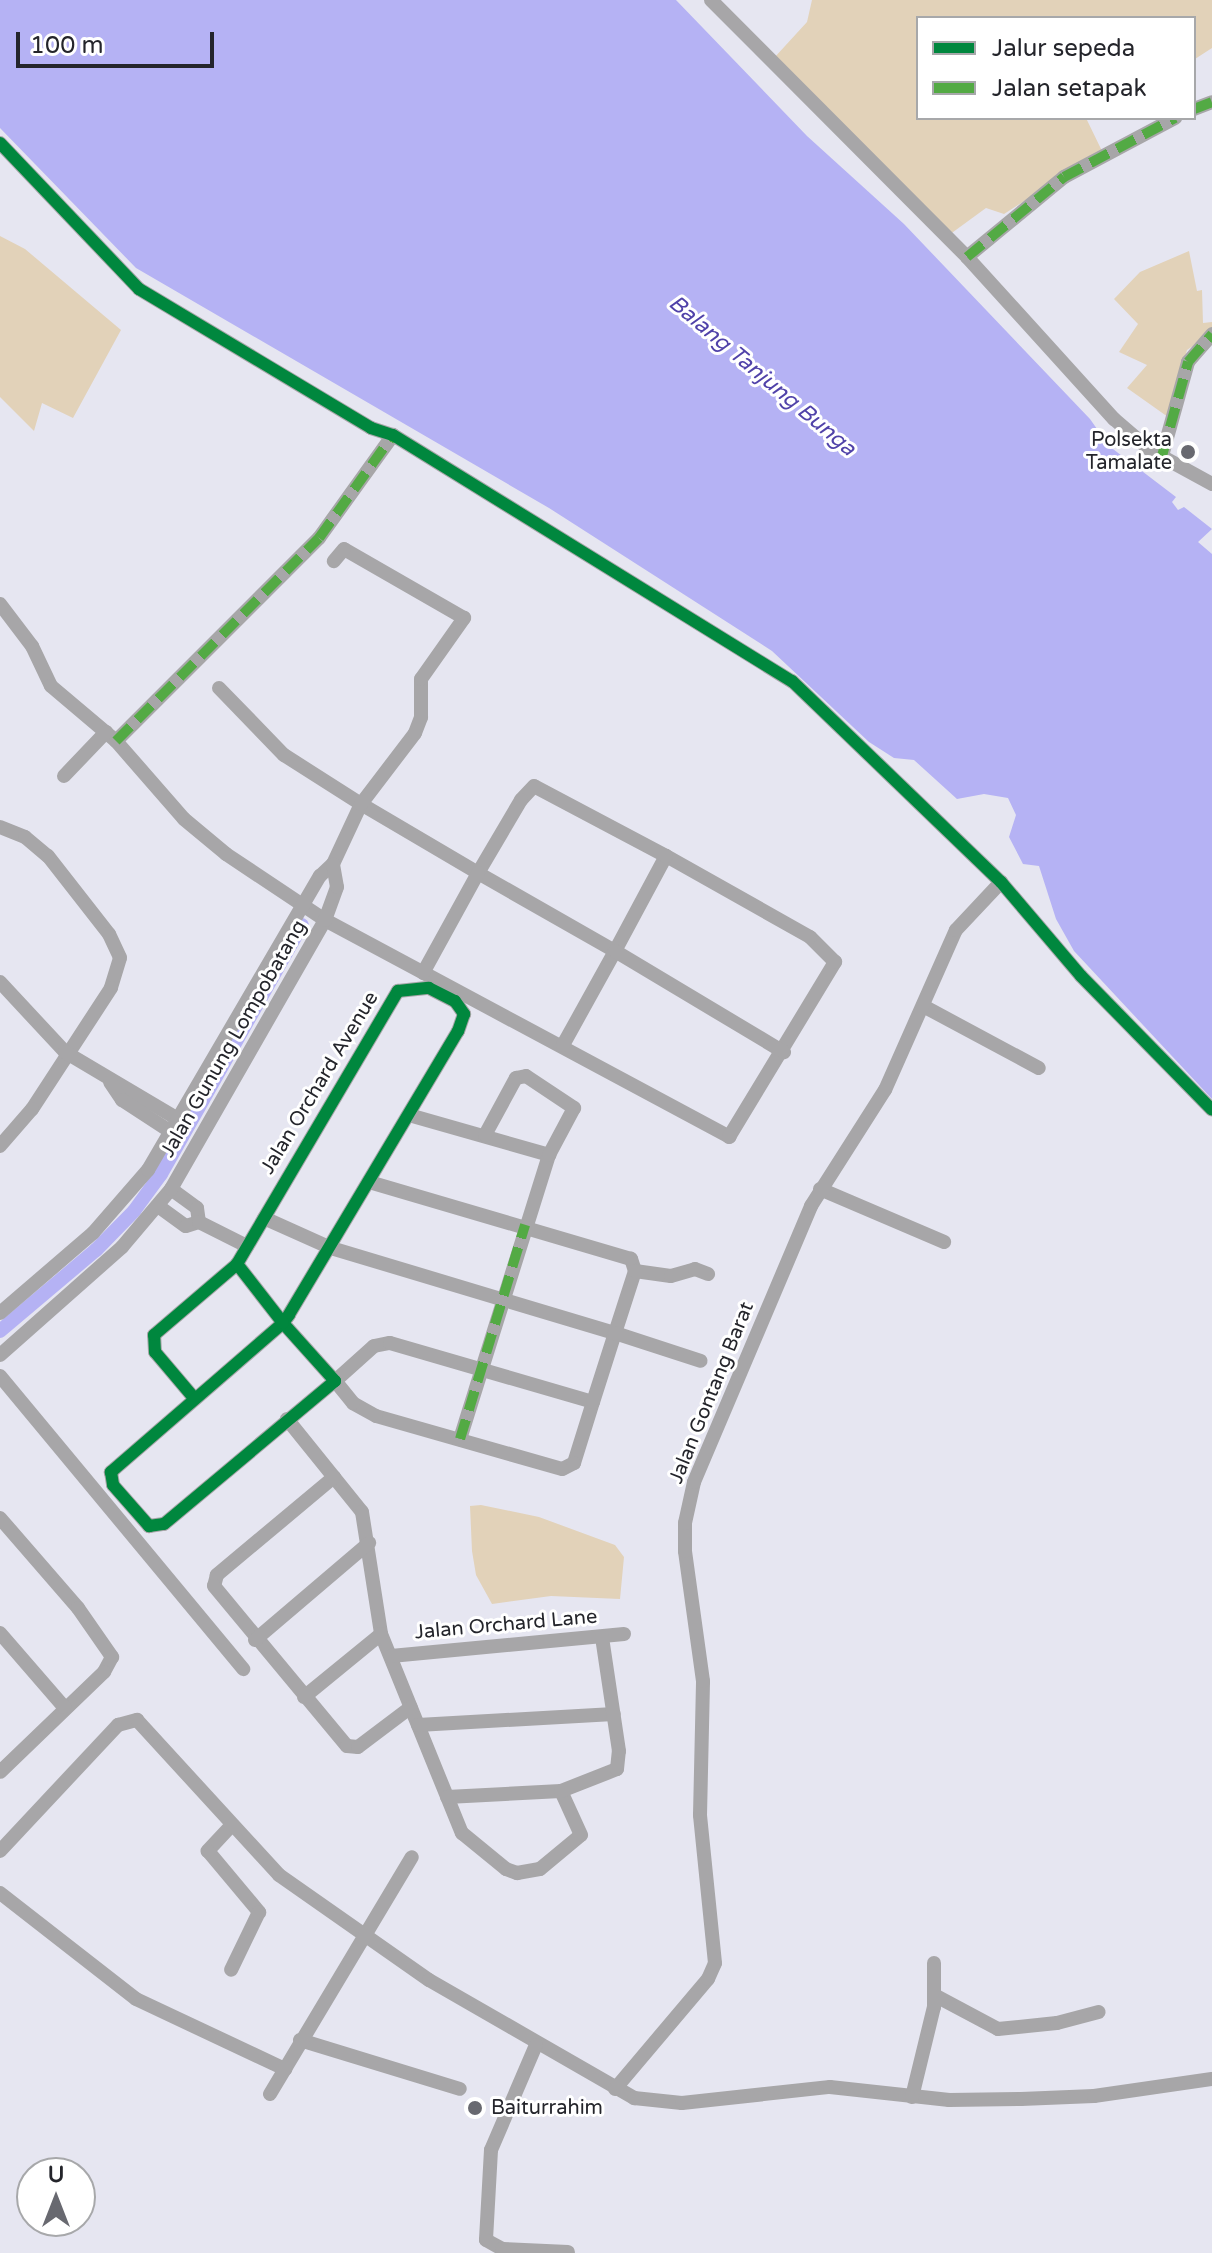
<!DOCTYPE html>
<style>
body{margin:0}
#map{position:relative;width:1212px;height:2253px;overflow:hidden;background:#e6e6f1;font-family:"Varela Round",sans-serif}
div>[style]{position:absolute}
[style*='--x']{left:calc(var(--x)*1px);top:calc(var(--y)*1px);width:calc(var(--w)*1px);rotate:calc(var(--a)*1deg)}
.green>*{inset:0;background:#e2d2b9}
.water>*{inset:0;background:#b5b2f4}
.canal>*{height:14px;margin:-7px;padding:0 7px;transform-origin:7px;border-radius:7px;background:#b5b2f4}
.minor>*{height:14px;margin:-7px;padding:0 7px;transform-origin:7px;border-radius:7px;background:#a7a6a8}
.quiet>*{height:10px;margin-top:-5px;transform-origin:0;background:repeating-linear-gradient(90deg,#53aa44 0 20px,transparent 0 30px)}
.cycleway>*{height:12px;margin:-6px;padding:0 6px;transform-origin:6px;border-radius:6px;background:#00873e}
.dots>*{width:22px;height:22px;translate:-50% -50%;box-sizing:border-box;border:4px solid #fff;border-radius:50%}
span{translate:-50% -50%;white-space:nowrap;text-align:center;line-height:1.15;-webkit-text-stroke:6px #fff;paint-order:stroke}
.poi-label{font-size:20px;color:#24252b}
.right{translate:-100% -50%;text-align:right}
.left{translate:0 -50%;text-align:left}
.street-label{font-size:20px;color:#24252b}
.water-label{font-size:22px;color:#5042a9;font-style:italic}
.legend{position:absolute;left:916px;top:16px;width:280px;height:104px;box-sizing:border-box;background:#fff;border:2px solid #a7a8aa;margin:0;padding:10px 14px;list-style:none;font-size:24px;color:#24252b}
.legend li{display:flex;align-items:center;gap:16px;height:40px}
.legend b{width:40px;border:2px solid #a7a8aa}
.north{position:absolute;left:16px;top:2157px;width:80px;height:80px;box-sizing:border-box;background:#fff;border:2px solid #a7a8aa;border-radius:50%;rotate:0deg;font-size:22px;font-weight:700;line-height:32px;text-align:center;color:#24252b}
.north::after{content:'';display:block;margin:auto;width:28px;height:36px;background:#686970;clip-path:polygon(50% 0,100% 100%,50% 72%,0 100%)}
.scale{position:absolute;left:16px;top:32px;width:198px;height:36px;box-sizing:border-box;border:4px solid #24252b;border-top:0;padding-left:10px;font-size:24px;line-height:28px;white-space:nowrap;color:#24252b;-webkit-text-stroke:6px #fff;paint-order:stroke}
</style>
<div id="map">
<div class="green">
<i style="clip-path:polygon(812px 0,1212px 0,1212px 48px,1195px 59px,1194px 70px,1194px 18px,918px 18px,918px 118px,1086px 118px,1102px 151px,1004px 214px,986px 208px,949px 235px,774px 58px,807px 22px)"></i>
<i style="clip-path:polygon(0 236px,25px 249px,121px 330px,73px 418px,42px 403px,34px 431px,0 397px)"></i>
<i style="clip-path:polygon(1189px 251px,1197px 291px,1202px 290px,1203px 323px,1212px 322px,1212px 333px,1187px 350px,1168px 417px,1127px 388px,1147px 365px,1119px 352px,1138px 324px,1114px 299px,1140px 272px)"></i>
<i style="clip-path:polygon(481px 1505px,539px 1517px,615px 1545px,624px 1557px,620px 1599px,551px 1596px,492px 1604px,476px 1575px,472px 1551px,470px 1506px)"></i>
</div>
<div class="water">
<i style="clip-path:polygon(0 0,676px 0,807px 136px,904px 224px,1090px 419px,1109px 446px,1176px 497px,1172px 502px,1178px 510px,1184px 507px,1212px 529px,1198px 542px,1212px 554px,1212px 1099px,1074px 951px,1056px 919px,1039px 866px,1023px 864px,1009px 837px,1016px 815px,1008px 798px,984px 794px,957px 799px,914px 760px,894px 758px,869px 742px,772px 651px,549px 508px,136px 268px,0 128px)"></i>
</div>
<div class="canal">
<i style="--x:0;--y:1331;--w:126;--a:-40.2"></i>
<i style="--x:96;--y:1250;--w:54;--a:-45.7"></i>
<i style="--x:134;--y:1211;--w:46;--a:-53.9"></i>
<i style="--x:161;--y:1174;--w:286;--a:-60.5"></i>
</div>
<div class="minor">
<i style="--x:711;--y:0;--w:363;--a:45.1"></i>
<i style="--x:967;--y:257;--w:219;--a:47.8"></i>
<i style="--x:1114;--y:419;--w:48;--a:40.7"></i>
<i style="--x:1150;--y:450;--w:71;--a:28.7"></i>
<i style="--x:1194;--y:109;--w:19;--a:-21"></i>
<i style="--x:0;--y:143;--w:202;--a:46.4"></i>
<i style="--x:139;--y:289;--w:270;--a:30.9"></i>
<i style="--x:371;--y:428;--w:23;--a:18"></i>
<i style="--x:393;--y:435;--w:469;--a:31.7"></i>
<i style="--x:792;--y:681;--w:290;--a:43.9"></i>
<i style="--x:1001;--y:882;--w:123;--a:49.6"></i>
<i style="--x:1081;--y:976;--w:187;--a:45.6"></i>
<i style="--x:967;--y:257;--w:126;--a:-39.5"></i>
<i style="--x:1064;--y:177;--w:126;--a:-28"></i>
<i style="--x:1162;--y:456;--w:98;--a:-74.5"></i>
<i style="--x:1188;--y:362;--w:37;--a:-49"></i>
<i style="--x:0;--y:604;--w:53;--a:52.7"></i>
<i style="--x:32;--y:646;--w:44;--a:64.6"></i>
<i style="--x:51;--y:686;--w:85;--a:40.2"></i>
<i style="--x:116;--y:741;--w:103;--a:48.9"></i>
<i style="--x:184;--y:819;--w:55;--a:39.8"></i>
<i style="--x:226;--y:854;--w:119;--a:33.7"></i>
<i style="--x:325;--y:920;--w:459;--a:28.2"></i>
<i style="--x:729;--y:1137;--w:205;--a:-58.8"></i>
<i style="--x:835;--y:962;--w:35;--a:-135"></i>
<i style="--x:810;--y:937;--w:165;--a:-150.6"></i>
<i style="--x:219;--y:688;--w:93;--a:45.9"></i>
<i style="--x:284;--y:755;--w:91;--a:32.5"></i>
<i style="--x:361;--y:804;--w:136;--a:30.5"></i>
<i style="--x:478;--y:873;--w:158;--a:29.7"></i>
<i style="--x:615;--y:951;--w:108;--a:-61.8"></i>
<i style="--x:666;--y:856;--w:149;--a:-152.1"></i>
<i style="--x:534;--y:786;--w:19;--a:133"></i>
<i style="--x:521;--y:800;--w:85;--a:120.5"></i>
<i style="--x:478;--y:873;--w:114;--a:118.8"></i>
<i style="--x:116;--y:741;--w:287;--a:-45"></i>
<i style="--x:319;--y:538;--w:127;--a:-54.3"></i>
<i style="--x:64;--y:776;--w:61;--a:-46.3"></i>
<i style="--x:0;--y:827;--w:27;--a:22"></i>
<i style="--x:25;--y:837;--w:30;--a:40"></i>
<i style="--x:48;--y:856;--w:99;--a:52"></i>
<i style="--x:109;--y:934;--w:26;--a:65"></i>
<i style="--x:120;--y:958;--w:31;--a:107"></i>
<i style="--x:111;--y:988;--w:145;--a:123.1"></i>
<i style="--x:32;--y:1109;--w:49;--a:130.9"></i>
<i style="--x:0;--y:982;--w:96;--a:47.1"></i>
<i style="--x:65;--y:1052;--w:131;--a:30.7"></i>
<i style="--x:925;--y:1007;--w:129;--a:28.2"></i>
<i style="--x:563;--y:1045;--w:107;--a:-61"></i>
<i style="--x:615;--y:951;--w:197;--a:30.9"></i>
<i style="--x:110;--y:1082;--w:22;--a:56"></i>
<i style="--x:122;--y:1100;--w:59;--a:33.1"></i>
<i style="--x:409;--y:1115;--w:146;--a:15.9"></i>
<i style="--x:549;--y:1155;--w:298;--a:107.4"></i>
<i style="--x:485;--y:1135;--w:65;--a:-61.5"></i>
<i style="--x:516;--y:1078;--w:10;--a:-11"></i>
<i style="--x:526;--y:1076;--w:58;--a:33.7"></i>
<i style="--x:574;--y:1108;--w:53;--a:118"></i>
<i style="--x:171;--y:1189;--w:32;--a:36"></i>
<i style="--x:197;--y:1208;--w:14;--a:82"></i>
<i style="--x:820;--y:1189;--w:135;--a:23.1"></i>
<i style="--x:158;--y:1206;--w:34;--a:36"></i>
<i style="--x:186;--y:1226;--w:14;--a:-17"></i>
<i style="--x:199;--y:1222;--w:54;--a:26.6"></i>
<i style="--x:264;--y:1218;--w:73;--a:24.1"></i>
<i style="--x:331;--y:1248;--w:296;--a:16.7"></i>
<i style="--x:615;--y:1333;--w:65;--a:-72.1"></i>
<i style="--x:635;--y:1271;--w:13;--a:-108"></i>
<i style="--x:631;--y:1259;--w:272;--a:-163.6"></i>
<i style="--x:635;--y:1271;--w:36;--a:8"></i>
<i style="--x:671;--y:1276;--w:25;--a:-16"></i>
<i style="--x:695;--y:1269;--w:14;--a:21"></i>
<i style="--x:0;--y:1313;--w:123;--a:-40.7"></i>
<i style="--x:93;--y:1233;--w:84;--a:-48.9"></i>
<i style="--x:148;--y:1170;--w:341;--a:-59.7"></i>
<i style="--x:320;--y:876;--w:18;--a:-43"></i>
<i style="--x:333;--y:864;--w:66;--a:-65"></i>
<i style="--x:361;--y:804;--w:89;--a:-52.7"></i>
<i style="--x:415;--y:733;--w:17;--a:-69"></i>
<i style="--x:421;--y:717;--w:38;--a:-90"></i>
<i style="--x:421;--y:679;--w:75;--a:-54.8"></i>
<i style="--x:464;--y:618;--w:138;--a:-150.1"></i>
<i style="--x:344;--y:549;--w:16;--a:130"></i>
<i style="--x:0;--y:1355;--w:163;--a:-41.5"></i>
<i style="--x:122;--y:1247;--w:76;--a:-49.8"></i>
<i style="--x:171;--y:1189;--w:310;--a:-60.2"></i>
<i style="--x:325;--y:920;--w:35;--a:-70"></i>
<i style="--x:337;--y:887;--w:23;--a:-100"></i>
<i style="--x:0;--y:1376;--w:381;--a:50.3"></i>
<i style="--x:194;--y:1398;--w:60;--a:-130.3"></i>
<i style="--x:155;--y:1352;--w:17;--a:-93"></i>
<i style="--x:154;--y:1335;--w:109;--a:-40.5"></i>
<i style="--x:237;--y:1264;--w:317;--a:-59.5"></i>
<i style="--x:398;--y:991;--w:31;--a:-6"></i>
<i style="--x:429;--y:988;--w:29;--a:27"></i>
<i style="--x:455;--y:1001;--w:16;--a:55"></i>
<i style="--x:464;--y:1014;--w:18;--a:109"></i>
<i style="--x:458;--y:1031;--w:330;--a:120.8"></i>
<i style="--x:289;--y:1315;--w:10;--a:127"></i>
<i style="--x:283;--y:1323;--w:228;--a:139.1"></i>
<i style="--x:111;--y:1472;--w:13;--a:81"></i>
<i style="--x:113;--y:1485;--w:55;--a:48.7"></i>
<i style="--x:149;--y:1526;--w:15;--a:-8"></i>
<i style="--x:164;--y:1524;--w:223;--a:-39.9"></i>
<i style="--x:335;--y:1381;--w:78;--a:-131.9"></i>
<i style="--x:283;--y:1323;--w:75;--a:-127.9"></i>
<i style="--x:593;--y:1402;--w:64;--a:107.3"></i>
<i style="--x:574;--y:1463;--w:13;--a:153"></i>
<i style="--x:562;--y:1469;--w:193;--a:-164.1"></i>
<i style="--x:376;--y:1416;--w:26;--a:-151"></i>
<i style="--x:353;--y:1403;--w:28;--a:-129"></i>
<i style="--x:335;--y:1381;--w:52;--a:-41.9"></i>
<i style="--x:374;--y:1346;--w:16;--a:-11"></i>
<i style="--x:390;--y:1343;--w:211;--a:16.2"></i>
<i style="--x:593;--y:1402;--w:72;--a:-72.3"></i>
<i style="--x:615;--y:1333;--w:90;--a:18"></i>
<i style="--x:287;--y:1419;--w:119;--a:51.1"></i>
<i style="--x:362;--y:1512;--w:123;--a:81.1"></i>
<i style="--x:381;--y:1634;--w:215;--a:67.9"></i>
<i style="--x:462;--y:1833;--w:57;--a:39.3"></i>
<i style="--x:506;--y:1869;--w:12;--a:20"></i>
<i style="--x:517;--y:1873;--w:23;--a:-10"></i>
<i style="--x:540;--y:1869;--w:53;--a:-39.7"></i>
<i style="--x:581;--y:1835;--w:48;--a:-114.4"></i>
<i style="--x:334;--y:1477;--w:153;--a:140.1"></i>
<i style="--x:217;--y:1575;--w:11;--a:105"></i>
<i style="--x:214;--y:1586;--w:208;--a:50.3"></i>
<i style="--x:347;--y:1746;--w:11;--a:5"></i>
<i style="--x:358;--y:1747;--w:66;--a:-37"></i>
<i style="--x:0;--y:1518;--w:119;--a:49.1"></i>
<i style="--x:78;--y:1608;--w:60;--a:55.2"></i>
<i style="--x:112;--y:1657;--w:17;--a:118"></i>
<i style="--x:104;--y:1672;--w:144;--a:136.1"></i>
<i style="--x:0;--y:1633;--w:98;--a:49.1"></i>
<i style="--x:255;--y:1640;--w:150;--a:-40.4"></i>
<i style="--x:391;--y:1656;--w:234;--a:-5.4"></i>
<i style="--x:304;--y:1697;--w:99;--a:-39.3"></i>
<i style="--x:418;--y:1725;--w:196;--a:-3.2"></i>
<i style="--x:447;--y:1797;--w:114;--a:-3"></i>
<i style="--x:561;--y:1791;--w:60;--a:-21.4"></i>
<i style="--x:617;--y:1769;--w:18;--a:-84"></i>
<i style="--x:619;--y:1751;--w:115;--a:-98.5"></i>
<i style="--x:230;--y:1827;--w:33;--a:133"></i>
<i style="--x:208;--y:1851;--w:80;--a:50.1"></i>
<i style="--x:259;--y:1912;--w:64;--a:115.8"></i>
<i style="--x:0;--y:1851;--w:173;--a:-46.9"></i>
<i style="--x:118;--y:1725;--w:20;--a:-15"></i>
<i style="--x:137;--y:1720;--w:210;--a:47.5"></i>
<i style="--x:279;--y:1875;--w:183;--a:35"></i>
<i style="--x:429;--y:1980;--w:237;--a:29.9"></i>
<i style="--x:634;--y:2098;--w:48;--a:5.9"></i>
<i style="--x:682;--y:2103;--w:149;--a:-6.2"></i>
<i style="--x:830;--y:2087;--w:120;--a:6.2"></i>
<i style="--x:949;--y:2100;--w:72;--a:-0.8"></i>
<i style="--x:1021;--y:2099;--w:73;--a:-2.4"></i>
<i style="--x:1094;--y:2096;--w:119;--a:-8.2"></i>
<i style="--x:0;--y:1893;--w:172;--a:37.9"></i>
<i style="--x:136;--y:1999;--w:165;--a:25.2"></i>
<i style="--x:936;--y:1996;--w:70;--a:28"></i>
<i style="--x:998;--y:2029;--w:59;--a:-5.8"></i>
<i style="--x:1057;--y:2023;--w:43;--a:-14.7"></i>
<i style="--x:300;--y:2040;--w:167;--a:17"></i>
<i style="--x:536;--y:2045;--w:114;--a:113.2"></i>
<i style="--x:491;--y:2150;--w:90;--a:93.2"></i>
<i style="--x:486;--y:2240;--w:18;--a:29"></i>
<i style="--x:502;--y:2249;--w:66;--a:2.6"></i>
<i style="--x:615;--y:2089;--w:144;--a:-49.8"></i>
<i style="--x:708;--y:1979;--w:17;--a:-66"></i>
<i style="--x:715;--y:1963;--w:149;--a:-95.8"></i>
<i style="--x:700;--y:1815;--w:134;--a:-88.7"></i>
<i style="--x:703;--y:1681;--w:131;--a:-97.9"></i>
<i style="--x:685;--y:1551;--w:28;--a:-90"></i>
<i style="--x:685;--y:1523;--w:42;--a:-77.6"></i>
<i style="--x:694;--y:1482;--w:300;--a:-67"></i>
<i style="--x:811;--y:1206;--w:138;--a:-57.5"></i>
<i style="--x:885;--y:1090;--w:175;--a:-66.1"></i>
<i style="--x:956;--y:930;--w:66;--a:-46.8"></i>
<i style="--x:270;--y:2094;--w:276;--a:-59.1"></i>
<i style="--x:912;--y:2097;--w:93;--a:-76.3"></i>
<i style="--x:934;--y:2007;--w:44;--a:-90"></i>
</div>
<div class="quiet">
<i style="--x:1194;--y:109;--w:19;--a:-21"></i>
<i style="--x:967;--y:257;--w:126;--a:-39.5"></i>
<i style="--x:1064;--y:177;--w:126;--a:-28"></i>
<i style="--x:1162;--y:456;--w:98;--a:-74.5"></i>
<i style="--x:1188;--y:362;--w:37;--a:-49"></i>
<i style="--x:116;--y:741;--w:287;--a:-45"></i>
<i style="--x:319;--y:538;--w:127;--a:-54.3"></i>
<i style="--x:460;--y:1439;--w:224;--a:-73.1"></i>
</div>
<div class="cycleway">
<i style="--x:0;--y:143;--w:202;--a:46.4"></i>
<i style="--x:139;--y:289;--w:270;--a:30.9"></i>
<i style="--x:371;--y:428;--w:23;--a:18"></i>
<i style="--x:393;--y:435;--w:469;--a:31.7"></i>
<i style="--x:792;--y:681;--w:290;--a:43.9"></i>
<i style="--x:1001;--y:882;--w:123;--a:49.6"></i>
<i style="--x:1081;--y:976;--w:187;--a:45.6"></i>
<i style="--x:194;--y:1398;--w:60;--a:-130.3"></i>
<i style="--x:155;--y:1352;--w:17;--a:-93"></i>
<i style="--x:154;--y:1335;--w:109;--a:-40.5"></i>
<i style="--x:237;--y:1264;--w:317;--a:-59.5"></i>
<i style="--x:398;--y:991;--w:31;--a:-6"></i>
<i style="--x:429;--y:988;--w:29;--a:27"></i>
<i style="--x:455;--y:1001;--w:16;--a:55"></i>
<i style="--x:464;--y:1014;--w:18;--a:109"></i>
<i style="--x:458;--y:1031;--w:330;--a:120.8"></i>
<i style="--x:289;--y:1315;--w:10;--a:127"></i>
<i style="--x:283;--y:1323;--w:228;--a:139.1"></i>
<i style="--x:111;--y:1472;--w:13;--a:81"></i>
<i style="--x:113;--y:1485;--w:55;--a:48.7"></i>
<i style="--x:149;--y:1526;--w:15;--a:-8"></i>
<i style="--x:164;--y:1524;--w:223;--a:-39.9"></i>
<i style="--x:335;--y:1381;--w:78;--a:-131.9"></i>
<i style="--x:283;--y:1323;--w:75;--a:-127.9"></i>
</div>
<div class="dots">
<i style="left:1188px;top:452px;background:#686970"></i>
<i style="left:475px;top:2108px;background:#686970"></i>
</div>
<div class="poi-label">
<span class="right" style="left:1172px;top:452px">Polsekta<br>Tamalate</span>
<span class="left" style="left:491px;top:2108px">Baiturrahim</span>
</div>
<div class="street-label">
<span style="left:234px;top:1039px;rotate:-60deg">Jalan Gunung Lompobatang</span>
<span style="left:320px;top:1083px;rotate:-59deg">Jalan Orchard Avenue</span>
<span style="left:712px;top:1393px;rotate:-68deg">Jalan Gontang Barat</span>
<span style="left:506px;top:1625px;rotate:-5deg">Jalan Orchard Lane</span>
</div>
<div class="water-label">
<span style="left:762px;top:376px;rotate:40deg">Balang Tanjung Bunga</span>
</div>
<ul class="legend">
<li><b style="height:10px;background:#00873e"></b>Jalur sepeda</li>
<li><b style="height:10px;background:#53aa44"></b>Jalan setapak</li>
</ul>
<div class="north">U</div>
<div class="scale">100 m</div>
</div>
